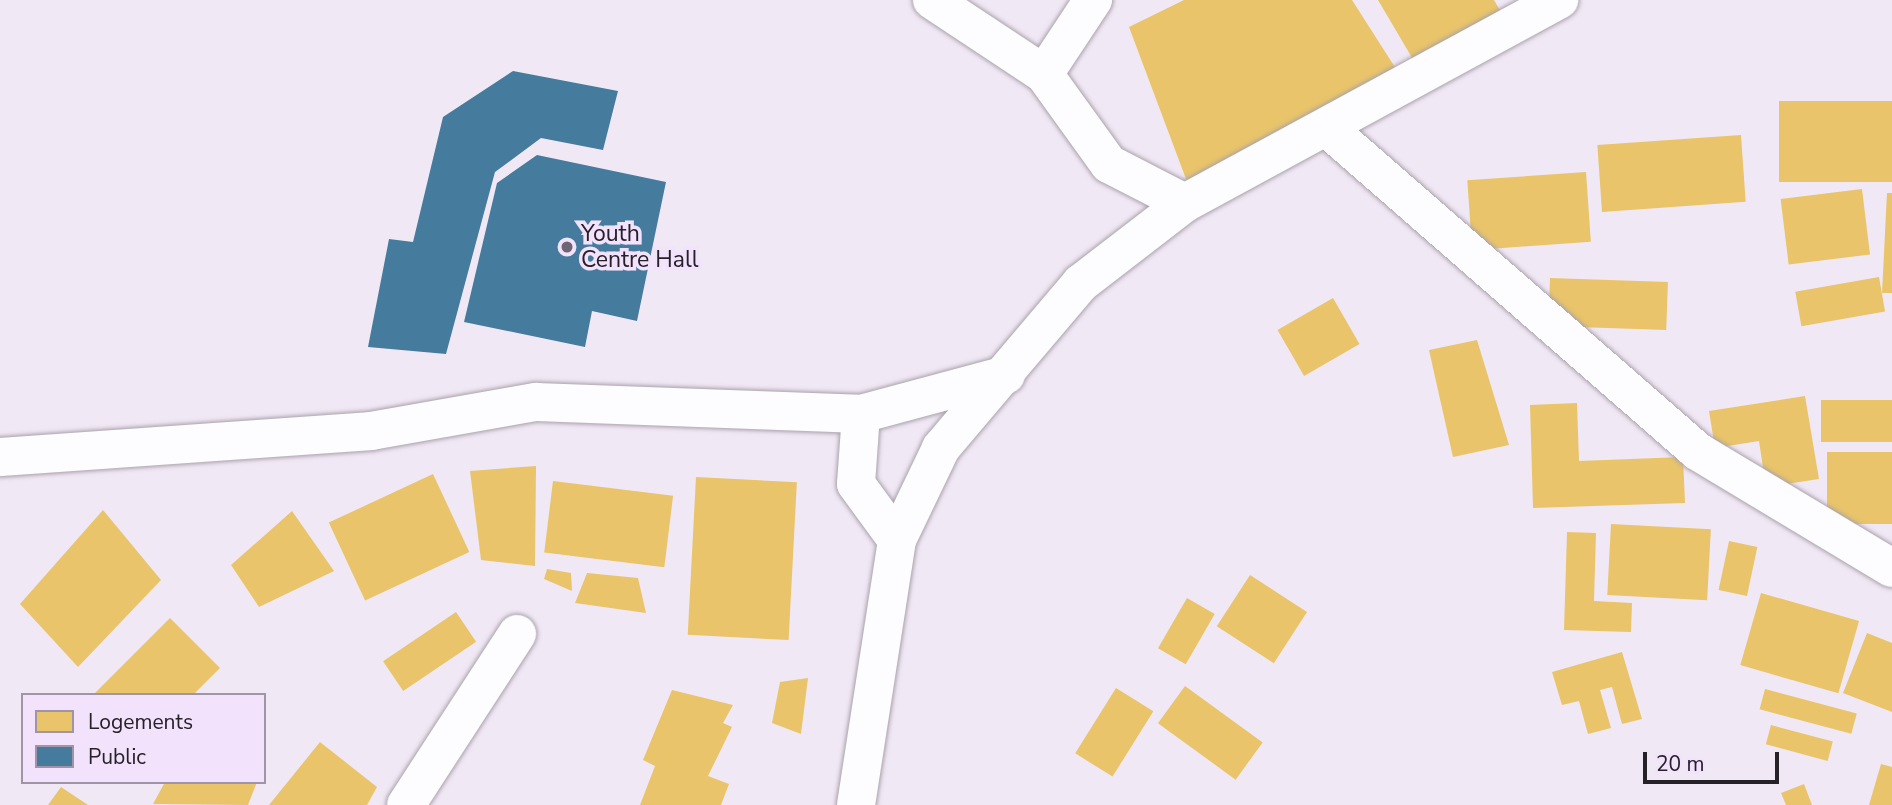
<!DOCTYPE html>
<style>
body{margin:0}
#map{position:relative;width:1892px;height:805px;overflow:hidden;background:#f1e8f5;font-family:"Nunito Sans",sans-serif}
div>[style]{position:absolute}
[style*='--x']{left:calc(var(--x)*1px);top:calc(var(--y)*1px);width:calc(var(--w)*1px);rotate:calc(var(--a)*1deg)}
.homes>*{inset:0;background:#e9c46a;transform-origin:0 0}
.public>*{inset:0;background:#457b9d}
.roads{filter:drop-shadow(0 0 2px #a9a2ac) drop-shadow(0 0 2px #a9a2ac)}
.minor>*{height:38px;margin:-19px;padding:0 19px;transform-origin:19px;border-radius:19px;background:#fdfcfe}
.dots>*{width:19px;height:19px;translate:-50% -50%;box-sizing:border-box;border:4px solid #f2e2fb;border-radius:50%}
span{translate:-50% -50%;white-space:nowrap;text-align:center;line-height:1.15;-webkit-text-stroke:7px #f2e2fb;paint-order:stroke}
.poi-label{font-size:23px;color:#262029}
.left{translate:0 -50%;text-align:left}
.legend{position:absolute;left:21px;top:693px;width:245px;height:91px;box-sizing:border-box;background:#f2e2fb;border:2px solid #a094a7;margin:0;padding:9px 12px;list-style:none;font-size:21px;color:#262029}
.legend li{display:flex;align-items:center;gap:14px;height:35px}
.legend b{width:35px;border:2px solid #a094a7}
.scale{position:absolute;left:1643px;top:752px;width:136px;height:32px;box-sizing:border-box;border:4px solid #262029;border-top:0;padding-left:9px;font-size:21px;line-height:24px;white-space:nowrap;color:#262029;-webkit-text-stroke:5px #f2e2fb;paint-order:stroke}
</style>
<div id="map">
<div class="homes">
<i style="clip-path:polygon(1184px 0,1352px 0,1407px 86px,1189px 187px,1129px 27px)"></i>
<i style="clip-path:polygon(1378px 0,1494px 0,1508px 24px,1431px 90px)"></i>
<i style="left:1892px;top:101px;width:81px;height:113px;rotate:90deg"></i>
<i style="left:1741px;top:135px;width:67px;height:144px;rotate:86deg"></i>
<i style="left:1586px;top:172px;width:70px;height:119px;rotate:86deg"></i>
<i style="left:1862px;top:189px;width:66px;height:82px;rotate:83deg"></i>
<i style="clip-path:polygon(1887px 193px,1892px 193px,1892px 293px,1882px 293px)"></i>
<i style="left:1879px;top:277px;width:35px;height:85px;rotate:80deg"></i>
<i style="left:1550px;top:278px;width:118px;height:48px;rotate:2deg"></i>
<i style="left:1333px;top:298px;width:53px;height:64px;rotate:60deg"></i>
<i style="clip-path:polygon(1477px 340px,1509px 445px,1453px 457px,1429px 350px)"></i>
<i style="clip-path:polygon(1805px 396px,1819px 479px,1766px 487px,1759px 441px,1715px 448px,1709px 411px)"></i>
<i style="left:1892px;top:400px;width:42px;height:71px;rotate:90deg"></i>
<i style="clip-path:polygon(1577px 403px,1579px 461px,1683px 457px,1685px 503px,1533px 508px,1530px 405px)"></i>
<i style="left:1892px;top:452px;width:72px;height:65px;rotate:90deg"></i>
<i style="clip-path:polygon(536px 466px,535px 566px,481px 560px,470px 471px)"></i>
<i style="left:433px;top:474px;width:86px;height:115px;rotate:65deg"></i>
<i style="left:696px;top:477px;width:101px;height:158px;rotate:3deg"></i>
<i style="left:553px;top:481px;width:121px;height:72px;rotate:7deg"></i>
<i style="clip-path:polygon(103px 510px,161px 580px,78px 667px,20px 604px)"></i>
<i style="clip-path:polygon(292px 511px,334px 571px,259px 607px,231px 565px)"></i>
<i style="left:1611px;top:524px;width:100px;height:71px;rotate:3deg"></i>
<i style="clip-path:polygon(1567px 532px,1596px 533px,1594px 601px,1632px 603px,1631px 632px,1564px 630px)"></i>
<i style="left:1729px;top:541px;width:29px;height:50px;rotate:12deg"></i>
<i style="clip-path:polygon(547px 569px,571px 573px,572px 591px,544px 579px)"></i>
<i style="clip-path:polygon(587px 573px,638px 578px,646px 613px,575px 603px)"></i>
<i style="left:1250px;top:575px;width:68px;height:61px;rotate:33deg"></i>
<i style="left:1761px;top:593px;width:102px;height:75px;rotate:16deg"></i>
<i style="left:1187px;top:598px;width:32px;height:58px;rotate:30deg"></i>
<i style="left:456px;top:612px;width:36px;height:88px;rotate:56deg"></i>
<i style="clip-path:polygon(170px 618px,220px 668px,193px 695px,93px 695px)"></i>
<i style="clip-path:polygon(1867px 633px,1892px 643px,1892px 712px,1843px 693px)"></i>
<i style="clip-path:polygon(1622px 652px,1642px 719px,1622px 724px,1612px 687px,1600px 690px,1611px 728px,1588px 734px,1579px 701px,1562px 705px,1552px 672px)"></i>
<i style="clip-path:polygon(808px 678px,801px 734px,772px 723px,780px 682px)"></i>
<i style="left:1185px;top:686px;width:96px;height:46px;rotate:36deg"></i>
<i style="left:1116px;top:688px;width:44px;height:77px;rotate:32deg"></i>
<i style="left:1765px;top:689px;width:95px;height:21px;rotate:15deg"></i>
<i style="clip-path:polygon(672px 690px,733px 705px,723px 723px,732px 727px,708px 776px,729px 784px,721px 805px,640px 805px,655px 766px,643px 760px)"></i>
<i style="left:1771px;top:725px;width:64px;height:20px;rotate:15deg"></i>
<i style="clip-path:polygon(320px 742px,377px 787px,367px 805px,269px 805px)"></i>
<i style="clip-path:polygon(1881px 764px,1892px 767px,1892px 805px,1869px 805px)"></i>
<i style="clip-path:polygon(165px 782px,257px 782px,248px 805px,153px 804px)"></i>
<i style="clip-path:polygon(1804px 784px,1812px 805px,1786px 805px,1781px 793px)"></i>
<i style="clip-path:polygon(61px 787px,88px 805px,48px 805px)"></i>
</div>
<div class="public">
<i style="clip-path:polygon(513px 71px,618px 91px,603px 150px,541px 138px,495px 172px,446px 354px,368px 347px,389px 239px,413px 242px,443px 117px)"></i>
<i style="clip-path:polygon(537px 155px,666px 182px,637px 321px,592px 311px,585px 347px,464px 322px,497px 183px)"></i>
</div>
<div class="roads">
<div class="minor">
<i style="--x:932;--y:0;--w:134;--a:33.5"></i>
<i style="--x:1044;--y:74;--w:111;--a:54.2"></i>
<i style="--x:1109;--y:164;--w:85;--a:27.2"></i>
<i style="--x:1044;--y:74;--w:89;--a:-56.5"></i>
<i style="--x:1327;--y:128;--w:491;--a:41.1"></i>
<i style="--x:1697;--y:451;--w:227;--a:31"></i>
<i style="--x:861;--y:414;--w:70;--a:94.1"></i>
<i style="--x:856;--y:484;--w:69;--a:53.8"></i>
<i style="--x:0;--y:457;--w:372;--a:-4"></i>
<i style="--x:371;--y:431;--w:168;--a:-10"></i>
<i style="--x:536;--y:402;--w:325;--a:2.1"></i>
<i style="--x:861;--y:414;--w:150;--a:-15.1"></i>
<i style="--x:406;--y:805;--w:204;--a:-57"></i>
<i style="--x:856;--y:805;--w:268;--a:-81.2"></i>
<i style="--x:897;--y:540;--w:102;--a:-64.4"></i>
<i style="--x:941;--y:448;--w:216;--a:-49.7"></i>
<i style="--x:1081;--y:283;--w:131;--a:-37.6"></i>
<i style="--x:1185;--y:203;--w:426;--a:-28.5"></i>
</div>
</div>
<div class="dots">
<i style="left:567px;top:247px;background:#6d6670"></i>
</div>
<div class="poi-label">
<span class="left" style="left:581px;top:247px">Youth<br>Centre Hall</span>
</div>
<ul class="legend">
<li><b style="height:19px;background:#e9c46a"></b>Logements</li>
<li><b style="height:19px;background:#457b9d"></b>Public</li>
</ul>
<div class="scale">20 m</div>
</div>
